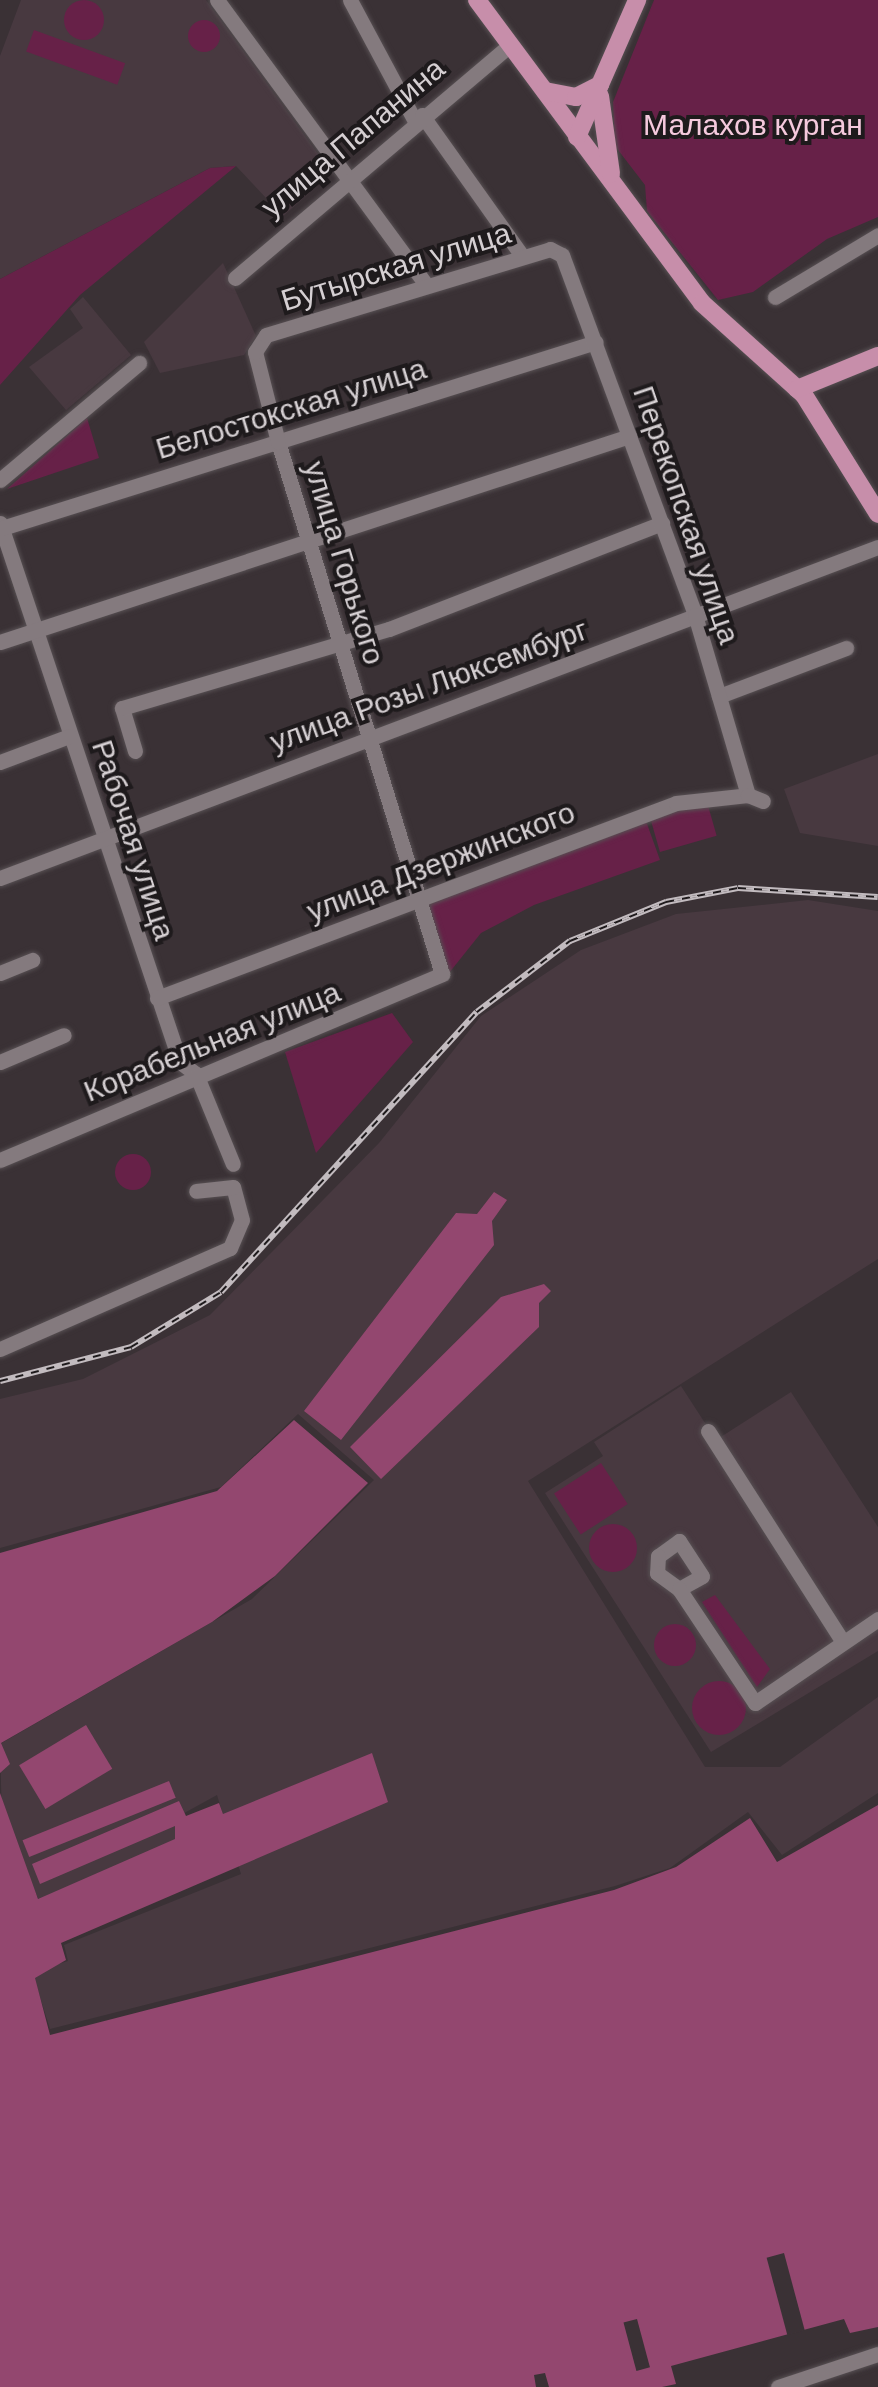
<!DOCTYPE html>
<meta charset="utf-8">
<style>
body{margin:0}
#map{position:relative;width:878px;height:2387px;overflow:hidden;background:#3a3135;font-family:"DM Sans",sans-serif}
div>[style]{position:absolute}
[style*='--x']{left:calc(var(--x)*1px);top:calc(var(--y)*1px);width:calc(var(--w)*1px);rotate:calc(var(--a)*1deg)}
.built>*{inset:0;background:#483940}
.green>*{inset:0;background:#672148;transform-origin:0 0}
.round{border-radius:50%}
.water>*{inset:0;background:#93476f;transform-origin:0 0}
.pier>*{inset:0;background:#3a3135;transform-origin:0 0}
.roads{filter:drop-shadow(0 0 2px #575053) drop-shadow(0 0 2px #575053)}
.minor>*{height:15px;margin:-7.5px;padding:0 7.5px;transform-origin:7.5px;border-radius:7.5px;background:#847a7e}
.major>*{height:18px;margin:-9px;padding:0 9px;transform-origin:9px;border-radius:9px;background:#c78eaa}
.rail>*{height:6px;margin-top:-3px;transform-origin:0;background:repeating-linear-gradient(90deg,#1e1a1c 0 8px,#c2bbbf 0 16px);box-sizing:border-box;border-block:2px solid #c2bbbf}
span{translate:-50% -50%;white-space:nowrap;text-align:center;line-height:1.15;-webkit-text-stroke:8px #1e1a1c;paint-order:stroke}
.park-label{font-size:30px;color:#f5c9dd}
.street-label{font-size:30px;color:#d5cfd2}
</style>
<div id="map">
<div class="built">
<i style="clip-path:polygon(21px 0,206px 0,332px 173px,283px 216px,236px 166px,210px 168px,0 279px,0 56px)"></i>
<i style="clip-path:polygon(223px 263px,256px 336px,244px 355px,160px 373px,144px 342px)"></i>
<i style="clip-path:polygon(83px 297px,131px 355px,66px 410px,29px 367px,83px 328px,70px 309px)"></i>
<i style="clip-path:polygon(878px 754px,878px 846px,800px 833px,784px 789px)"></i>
<i style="clip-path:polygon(808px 900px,878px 911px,878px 1259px,528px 1481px,705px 1767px,780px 1767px,878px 1697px,878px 1793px,782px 1855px,748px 1812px,670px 1868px,615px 1886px,50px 2029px,32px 1972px,68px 1961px,64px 1945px,241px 1874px,217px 1795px,177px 1817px,182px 1839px,40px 1902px,2px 1823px,0 1744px,252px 1599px,374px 1480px,298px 1414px,221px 1487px,0 1548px,0 1399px,83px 1379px,210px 1315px,379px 1143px,481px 1016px,581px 950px,676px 914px)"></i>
<i style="clip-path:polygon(681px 1386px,716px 1440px,791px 1392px,878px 1527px,878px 1651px,711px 1752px,545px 1493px,603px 1456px,594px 1442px)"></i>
</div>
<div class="green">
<i style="clip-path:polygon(654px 0,878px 0,878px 217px,827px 239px,753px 292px,718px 300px,647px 211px,645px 185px,615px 146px,613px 102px)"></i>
<i class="round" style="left:64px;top:0;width:40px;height:40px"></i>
<i class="round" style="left:188px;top:20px;width:32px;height:32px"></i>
<i style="left:34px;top:30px;width:97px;height:23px;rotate:20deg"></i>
<i style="clip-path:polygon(236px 166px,80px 295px,0 385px,0 279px,210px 168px)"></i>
<i style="clip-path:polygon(87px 418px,99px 458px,7px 489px,33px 466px)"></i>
<i style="left:707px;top:802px;width:35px;height:59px;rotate:74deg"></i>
<i style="clip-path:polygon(646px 821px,660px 860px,534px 905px,481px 933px,449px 973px,423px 899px)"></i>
<i style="clip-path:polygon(392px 1013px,413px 1042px,316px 1153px,285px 1052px)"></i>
<i class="round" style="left:115px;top:1154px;width:36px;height:36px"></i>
<i style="left:601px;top:1463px;width:49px;height:56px;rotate:57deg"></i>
<i class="round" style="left:589px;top:1524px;width:48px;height:48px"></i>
<i style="clip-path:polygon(715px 1595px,770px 1669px,757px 1687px,702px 1602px)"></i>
<i class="round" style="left:654px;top:1624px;width:42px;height:42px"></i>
<i class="round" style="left:692px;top:1681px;width:54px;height:54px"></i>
</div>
<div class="water">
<i style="clip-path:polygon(494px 1192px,507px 1200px,492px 1221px,494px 1245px,341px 1440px,304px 1411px,456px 1213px,477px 1214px)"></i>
<i style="clip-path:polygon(544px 1284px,551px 1291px,539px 1303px,539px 1327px,381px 1479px,350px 1447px,501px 1297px)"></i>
<i style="clip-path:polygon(294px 1420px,368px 1483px,275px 1576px,212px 1622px,1px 1743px,10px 1764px,0 1773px,0 1553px,217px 1491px)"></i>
<i style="left:86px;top:1725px;width:51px;height:78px;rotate:59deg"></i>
<i style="clip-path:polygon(372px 1753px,388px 1802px,61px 1943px,66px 1960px,35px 1978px,50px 2035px,614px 1890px,676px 1867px,750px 1818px,777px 1862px,878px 1805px,878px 2327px,850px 2333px,844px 2319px,671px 2366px,676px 2384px,662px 2387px,549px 2387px,545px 2373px,534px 2375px,536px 2387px,0 2387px,0 1793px,38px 1899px,175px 1839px,175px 1826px,40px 1884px,32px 1864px,179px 1801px,186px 1816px,219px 1803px,223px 1814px)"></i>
<i style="left:169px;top:1781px;width:18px;height:158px;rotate:68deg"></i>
</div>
<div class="pier">
<i style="left:784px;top:2253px;width:80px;height:18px;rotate:75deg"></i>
<i style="left:637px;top:2319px;width:50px;height:14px;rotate:75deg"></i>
</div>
<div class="roads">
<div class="minor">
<i style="--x:217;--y:0;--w:353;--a:53.7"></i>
<i style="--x:350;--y:0;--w:137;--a:61.8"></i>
<i style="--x:422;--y:115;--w:174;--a:54.6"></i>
<i style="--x:235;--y:278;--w:360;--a:-40.3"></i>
<i style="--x:775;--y:297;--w:120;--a:-31"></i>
<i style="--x:0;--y:480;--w:182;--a:-40.1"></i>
<i style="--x:0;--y:523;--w:568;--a:71.53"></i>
<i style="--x:180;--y:1062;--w:20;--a:37"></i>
<i style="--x:196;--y:1074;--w:97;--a:67.7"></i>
<i style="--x:2;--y:528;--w:622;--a:-17.39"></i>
<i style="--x:0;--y:642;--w:662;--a:-18.13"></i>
<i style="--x:719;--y:696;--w:136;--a:-20.7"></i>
<i style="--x:135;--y:751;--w:45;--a:-106.8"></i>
<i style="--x:122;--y:708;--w:278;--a:-16.5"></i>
<i style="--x:389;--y:629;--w:293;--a:-21.2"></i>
<i style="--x:0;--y:762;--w:74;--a:-20.6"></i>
<i style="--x:0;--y:878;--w:938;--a:-20.66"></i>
<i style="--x:0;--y:973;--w:35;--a:-22"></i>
<i style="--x:157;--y:998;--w:554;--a:-20.59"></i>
<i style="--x:676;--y:803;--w:72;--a:-6.3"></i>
<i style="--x:0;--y:1062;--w:69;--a:-22.9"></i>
<i style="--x:0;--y:1160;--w:480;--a:-22.8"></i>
<i style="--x:442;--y:974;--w:557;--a:-107.13"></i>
<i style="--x:278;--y:442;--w:93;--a:-104.3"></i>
<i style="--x:255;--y:352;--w:20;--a:-57"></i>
<i style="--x:266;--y:335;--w:297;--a:-16.8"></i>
<i style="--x:550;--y:249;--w:13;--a:27"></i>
<i style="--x:562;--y:255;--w:384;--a:69.7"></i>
<i style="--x:695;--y:615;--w:188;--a:73.6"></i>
<i style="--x:748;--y:795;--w:16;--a:22"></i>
<i style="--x:0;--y:1349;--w:251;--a:-23.7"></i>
<i style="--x:230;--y:1248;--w:30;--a:-67"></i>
<i style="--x:242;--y:1220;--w:34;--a:-105"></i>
<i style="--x:233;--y:1187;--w:37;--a:174"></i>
<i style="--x:708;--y:1431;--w:250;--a:57.4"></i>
<i style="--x:679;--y:1589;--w:26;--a:-29"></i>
<i style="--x:702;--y:1576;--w:42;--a:-123.3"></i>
<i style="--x:679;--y:1541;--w:26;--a:144"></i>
<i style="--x:658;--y:1556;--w:17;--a:93"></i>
<i style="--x:657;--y:1573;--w:27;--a:36"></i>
<i style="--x:679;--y:1589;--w:137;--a:56.3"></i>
<i style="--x:755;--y:1703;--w:149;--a:-34.3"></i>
<i style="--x:778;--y:2387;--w:105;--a:-18.3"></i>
</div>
<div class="major">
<i style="--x:477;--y:0;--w:377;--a:53.4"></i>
<i style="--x:702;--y:303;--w:137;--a:42"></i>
<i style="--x:804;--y:395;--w:140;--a:58.1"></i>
<i style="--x:545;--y:91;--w:32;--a:11"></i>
<i style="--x:576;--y:97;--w:27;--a:-27"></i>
<i style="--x:600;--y:96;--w:78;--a:81.9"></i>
<i style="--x:577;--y:137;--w:150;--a:-66.3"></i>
<i style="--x:797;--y:389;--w:87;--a:-22.2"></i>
</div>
</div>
<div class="rail">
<i style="--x:0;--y:1381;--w:135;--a:-14.5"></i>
<i style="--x:131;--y:1347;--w:105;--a:-31.4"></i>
<i style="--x:221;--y:1292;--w:379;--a:-47.6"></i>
<i style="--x:477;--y:1012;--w:117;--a:-37.4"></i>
<i style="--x:570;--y:941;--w:104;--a:-22.1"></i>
<i style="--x:666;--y:902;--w:73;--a:-11"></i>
<i style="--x:738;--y:888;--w:140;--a:3.7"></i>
</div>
<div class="park-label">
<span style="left:753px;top:125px">Малахов курган</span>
</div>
<div class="street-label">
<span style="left:353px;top:138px;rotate:-40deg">улица Папанина</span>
<span style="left:396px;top:267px;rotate:-17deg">Бутырская улица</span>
<span style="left:291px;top:409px;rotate:-17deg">Белостокская улица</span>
<span style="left:686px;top:515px;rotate:71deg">Перекопская улица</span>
<span style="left:344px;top:563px;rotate:73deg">улица Горького</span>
<span style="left:429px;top:686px;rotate:-20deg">улица Розы Люксембург</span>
<span style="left:133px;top:840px;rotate:72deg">Рабочая улица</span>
<span style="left:441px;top:862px;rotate:-21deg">улица Дзержинского</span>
<span style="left:212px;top:1042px;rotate:-22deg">Корабельная улица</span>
</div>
</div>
